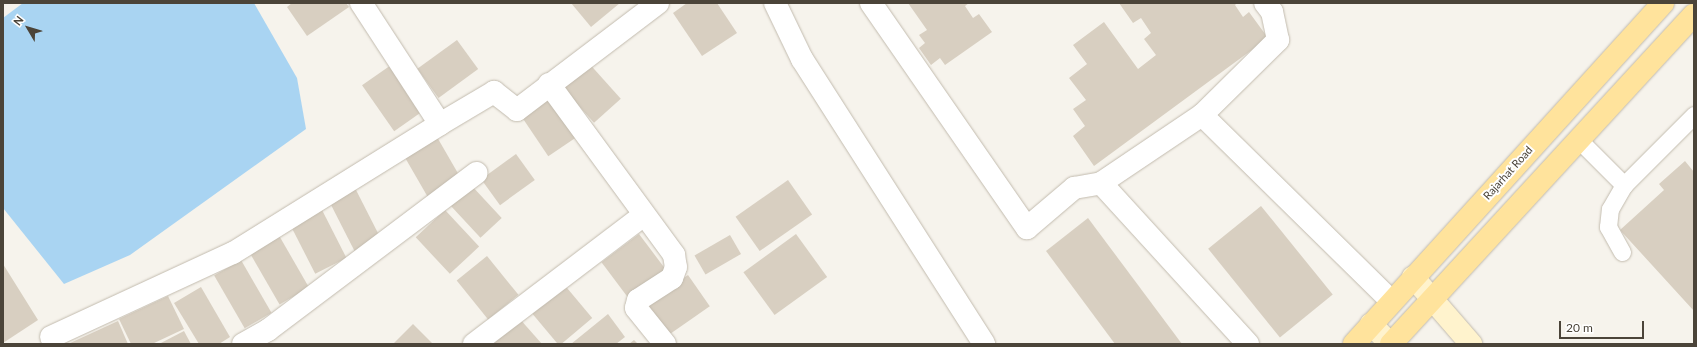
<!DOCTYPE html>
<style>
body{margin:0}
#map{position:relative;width:1697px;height:347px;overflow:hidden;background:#f6f3ec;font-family:Lato,sans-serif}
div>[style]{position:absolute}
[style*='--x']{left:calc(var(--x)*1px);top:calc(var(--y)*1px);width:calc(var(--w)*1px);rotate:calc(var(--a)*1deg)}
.water>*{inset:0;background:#a9d4f2}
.building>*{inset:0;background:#d8cfc1;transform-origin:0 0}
.roads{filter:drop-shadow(0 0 1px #c2bbae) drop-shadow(0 0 1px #c2bbae)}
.lane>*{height:17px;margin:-8.5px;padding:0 8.5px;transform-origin:8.5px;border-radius:8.5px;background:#fff}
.street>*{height:22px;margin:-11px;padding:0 11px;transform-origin:11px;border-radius:11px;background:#fff}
.secondary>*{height:22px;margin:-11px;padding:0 11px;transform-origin:11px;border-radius:11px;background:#fff3cd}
.primary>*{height:22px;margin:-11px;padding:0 11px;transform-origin:11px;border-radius:11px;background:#ffe39c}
span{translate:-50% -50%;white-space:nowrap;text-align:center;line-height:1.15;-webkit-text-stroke:4px #fff;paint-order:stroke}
.street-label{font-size:11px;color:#4b4439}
.frame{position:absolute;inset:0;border:4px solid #4b4439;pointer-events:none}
.north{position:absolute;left:8px;top:8px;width:40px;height:40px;-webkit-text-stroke:3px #fff;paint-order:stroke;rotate:308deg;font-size:11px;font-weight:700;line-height:16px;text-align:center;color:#4b4439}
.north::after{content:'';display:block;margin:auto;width:14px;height:18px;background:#4b4439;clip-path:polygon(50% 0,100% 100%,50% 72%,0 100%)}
.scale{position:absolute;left:1559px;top:321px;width:85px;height:18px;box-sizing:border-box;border:2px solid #4b4439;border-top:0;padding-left:5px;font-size:12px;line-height:14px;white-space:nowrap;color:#4b4439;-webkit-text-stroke:3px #fff;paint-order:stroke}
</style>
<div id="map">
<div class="water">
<i style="clip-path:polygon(23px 3px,254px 3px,297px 78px,306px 129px,130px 255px,64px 284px,3px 208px,3px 18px)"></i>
</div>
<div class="building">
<i style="clip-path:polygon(292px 3px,346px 3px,349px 7px,307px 36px,287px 7px)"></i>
<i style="clip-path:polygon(571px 3px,620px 3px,591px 27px)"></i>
<i style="clip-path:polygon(687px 3px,717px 3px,737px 33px,702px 56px,673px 13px)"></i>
<i style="clip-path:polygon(908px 3px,969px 3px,965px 6px,973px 18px,979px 14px,992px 32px,945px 65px,940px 58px,931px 65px,919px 48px,925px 43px,919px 35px,927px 30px)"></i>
<i style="clip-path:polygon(1119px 3px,1237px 3px,1235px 5px,1243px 17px,1249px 12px,1268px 38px,1094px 166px,1073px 136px,1085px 126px,1073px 109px,1086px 100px,1069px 78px,1087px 64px,1073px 45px,1104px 22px,1138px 69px,1156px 55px,1144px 39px,1151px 33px,1141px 18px,1133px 23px)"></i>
<i style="left:457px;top:40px;width:36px;height:49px;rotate:54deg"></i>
<i style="left:586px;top:60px;width:52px;height:36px;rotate:48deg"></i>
<i style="left:394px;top:63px;width:56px;height:39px;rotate:55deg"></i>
<i style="left:551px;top:94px;width:50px;height:37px;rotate:56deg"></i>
<i style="left:437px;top:137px;width:52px;height:38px;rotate:60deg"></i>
<i style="left:516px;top:154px;width:32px;height:43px;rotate:54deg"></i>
<i style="clip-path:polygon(1685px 161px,1694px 172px,1694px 311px,1620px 230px,1664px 190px,1659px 184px)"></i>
<i style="left:788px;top:180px;width:42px;height:64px;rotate:55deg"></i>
<i style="left:471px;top:185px;width:45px;height:29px;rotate:47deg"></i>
<i style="left:355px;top:188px;width:57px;height:29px;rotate:63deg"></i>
<i style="left:1261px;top:206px;width:114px;height:68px;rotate:51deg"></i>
<i style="left:321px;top:208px;width:56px;height:35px;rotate:63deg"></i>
<i style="left:445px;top:210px;width:50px;height:40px;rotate:47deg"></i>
<i style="clip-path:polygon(1088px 218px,1182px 344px,1115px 344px,1046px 251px)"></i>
<i style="left:277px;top:232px;width:64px;height:34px;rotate:60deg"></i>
<i style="left:639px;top:234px;width:45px;height:47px;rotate:53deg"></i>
<i style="left:796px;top:234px;width:53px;height:65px;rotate:54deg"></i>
<i style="left:730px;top:235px;width:22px;height:41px;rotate:60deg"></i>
<i style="left:487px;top:256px;width:50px;height:39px;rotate:51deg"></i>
<i style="left:241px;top:260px;width:61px;height:31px;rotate:60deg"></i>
<i style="clip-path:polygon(3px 264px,38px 320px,3px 343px)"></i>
<i style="left:688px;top:275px;width:38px;height:57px;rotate:55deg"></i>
<i style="left:562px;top:282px;width:47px;height:43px;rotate:50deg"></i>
<i style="clip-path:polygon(201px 287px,230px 337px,219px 344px,199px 344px,174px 303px)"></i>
<i style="clip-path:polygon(168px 296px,184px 329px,152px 344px,131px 344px,119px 319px)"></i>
<i style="clip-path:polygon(608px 314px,625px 337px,616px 344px,571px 344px)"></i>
<i style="clip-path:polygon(519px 318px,542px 344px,489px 344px)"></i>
<i style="clip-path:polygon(118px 321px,128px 344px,68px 344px)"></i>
<i style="clip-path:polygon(413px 324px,433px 344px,393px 344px)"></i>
<i style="clip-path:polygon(184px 331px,191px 344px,159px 344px)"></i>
<i style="clip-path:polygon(634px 340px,638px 344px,629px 344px)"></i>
</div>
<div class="roads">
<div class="lane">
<i style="--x:1579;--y:140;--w:64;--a:45"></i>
<i style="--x:1622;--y:252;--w:29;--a:-119"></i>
<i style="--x:1608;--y:227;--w:18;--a:-84"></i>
<i style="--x:1610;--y:209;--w:28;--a:-60"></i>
<i style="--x:1624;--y:185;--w:99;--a:-45"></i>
</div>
<div class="street">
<i style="--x:775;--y:3;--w:62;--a:64.3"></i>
<i style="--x:802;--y:59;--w:338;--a:57.4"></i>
<i style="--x:871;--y:3;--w:274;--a:55.3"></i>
<i style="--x:1027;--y:228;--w:62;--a:-40.4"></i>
<i style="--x:1074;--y:188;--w:27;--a:-10"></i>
<i style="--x:1101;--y:183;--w:218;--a:47.6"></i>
<i style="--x:549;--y:84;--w:212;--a:53.8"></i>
<i style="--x:674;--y:255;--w:12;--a:81"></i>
<i style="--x:676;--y:267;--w:12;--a:110"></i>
<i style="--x:672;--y:278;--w:40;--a:147.1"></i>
<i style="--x:638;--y:300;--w:8;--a:104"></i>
<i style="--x:636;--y:308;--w:46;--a:51.1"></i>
<i style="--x:1202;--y:115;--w:265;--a:44.5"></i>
<i style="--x:440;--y:124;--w:63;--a:-30.7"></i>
<i style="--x:494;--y:92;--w:29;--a:38"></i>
<i style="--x:517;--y:110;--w:177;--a:-37.2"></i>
<i style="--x:1101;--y:183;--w:122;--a:-34"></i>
<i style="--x:1202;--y:115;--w:107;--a:-44.6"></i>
<i style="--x:1278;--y:40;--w:29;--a:-102"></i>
<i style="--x:1272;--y:12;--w:11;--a:-128"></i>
<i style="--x:51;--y:337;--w:200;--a:-24.8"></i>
<i style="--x:233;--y:253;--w:244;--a:-31.9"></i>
<i style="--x:440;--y:124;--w:145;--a:-123.1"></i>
<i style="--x:243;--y:344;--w:29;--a:-29"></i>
<i style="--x:268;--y:330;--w:261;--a:-37"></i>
<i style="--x:474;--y:344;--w:213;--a:-37.2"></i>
</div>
<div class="secondary">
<i style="--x:1413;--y:277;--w:89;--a:49.1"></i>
<i style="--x:1371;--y:324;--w:28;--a:46"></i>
</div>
<div class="primary">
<i style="--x:1354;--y:344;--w:460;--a:-47.8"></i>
<i style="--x:1391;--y:344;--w:447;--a:-47.4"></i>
</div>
</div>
<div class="street-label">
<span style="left:1508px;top:173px;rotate:-48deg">Rajarhat Road</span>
</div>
<div class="frame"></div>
<div class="north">N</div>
<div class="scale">20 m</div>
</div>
